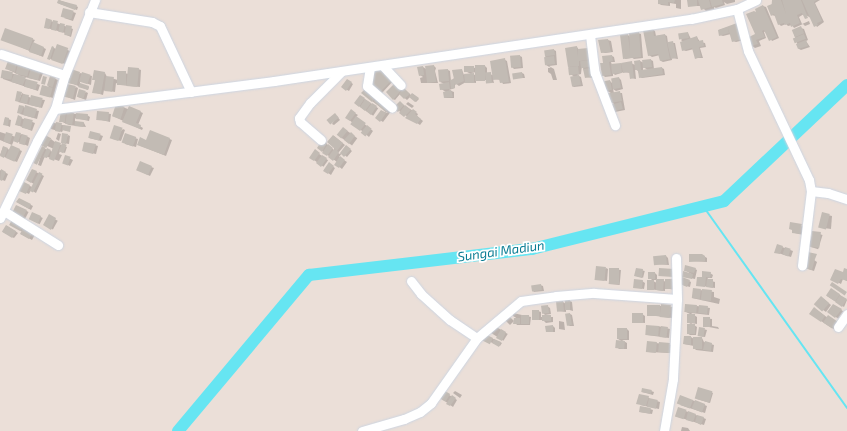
<!DOCTYPE html>
<style>
body{margin:0}
#map{position:relative;width:847px;height:431px;overflow:hidden;background:#ebdfd8;font-family:"Exo 2",sans-serif}
div>[style]{position:absolute}
[style*='--x']{left:calc(var(--x)*1px);top:calc(var(--y)*1px);width:calc(var(--w)*1px);rotate:calc(var(--a)*1deg)}
.shadow>*{inset:0;background:#0003;transform-origin:0 0}
.stream>*{height:2px;margin:-1px;padding:0 1px;transform-origin:1px;border-radius:1px;background:#66e5f2}
.river>*{height:12px;margin:-6px;padding:0 6px;transform-origin:6px;border-radius:6px;background:#66e5f2}
.building>*{inset:0;background:#c2bbb4;transform-origin:0 0}
.roads{filter:drop-shadow(0 0 1px #cdd5e1) drop-shadow(0 0 1px #cdd5e1)}
.minor>*{height:9px;margin:-4.5px;padding:0 4.5px;transform-origin:4.5px;border-radius:4.5px;background:#fff}
span{translate:-50% -50%;white-space:nowrap;text-align:center;line-height:1.15;-webkit-text-stroke:3.5px #fff;paint-order:stroke}
.water-label{font-size:13px;color:#097c93;font-style:italic}
</style>
<div id="map">
<div class="shadow">
<i style="clip-path:polygon(59px 0,76px 6px,78px 7px,77px 10px,60px 4px,58px 3px)"></i>
<i style="clip-path:polygon(659px 0,681px 0,681px 9px,676px 8px,676px 4px,670px 3px,670px 6px,661px 5px,659px 3px)"></i>
<i style="clip-path:polygon(688px 0,735px 0,735px 2px,727px 4px,724px 2px,725px 5px,716px 8px,714px 7px,714px 9px,706px 11px,701px 6px,689px 6px)"></i>
<i style="clip-path:polygon(772px 0,820px 0,815px 3px,824px 22px,817px 27px,811px 18px,804px 14px,799px 17px,802px 24px,809px 21px,810px 24px,805px 26px,803px 24px,794px 28px,792px 25px,788px 26px,786px 24px,781px 26px,779px 24px,776px 16px,771px 15px)"></i>
<i style="clip-path:polygon(763px 6px,766px 7px,779px 38px,772px 41px,766px 31px,764px 32px,766px 38px,759px 41px,761px 46px,755px 48px,752px 46px,756px 37px,758px 14px)"></i>
<i style="clip-path:polygon(73px 12px,76px 13px,73px 21px,64px 18px)"></i>
<i style="clip-path:polygon(51px 21px,73px 29px,71px 37px,64px 34px,65px 33px,47px 28px)"></i>
<i style="clip-path:polygon(737px 24px,744px 40px,736px 42px,733px 41px,731px 34px,723px 36px,720px 35px,719px 30px)"></i>
<i style="clip-path:polygon(801px 28px,804px 29px,808px 40px,806px 41px,810px 47px,801px 50px,799px 49px,793px 31px)"></i>
<i style="clip-path:polygon(652px 29px,655px 31px,656px 36px,665px 35px,667px 36px,668px 43px,675px 43px,678px 59px,672px 58px,672px 60px,663px 62px,661px 61px,660px 55px,652px 57px,649px 55px)"></i>
<i style="clip-path:polygon(638px 33px,641px 34px,643px 58px,634px 59px,631px 57px,631px 58px,625px 59px,628px 35px,630px 37px)"></i>
<i style="clip-path:polygon(688px 33px,691px 39px,697px 37px,700px 42px,705px 43px,706px 47px,700px 48px,703px 58px,696px 58px,694px 49px,686px 51px,683px 50px,683px 42px,681px 40px)"></i>
<i style="clip-path:polygon(32px 39px,35px 40px,33px 43px,46px 49px,43px 57px,14px 44px)"></i>
<i style="clip-path:polygon(608px 40px,611px 41px,613px 52px,605px 53px,602px 52px)"></i>
<i style="clip-path:polygon(57px 46px,70px 51px,65px 64px,48px 58px,52px 47px,56px 49px)"></i>
<i style="clip-path:polygon(577px 47px,579px 50px,588px 49px,593px 78px,586px 77px,582px 65px,581px 74px,577px 75px,581px 77px,583px 86px,574px 87px,572px 86px,575px 77px,570px 74px,567px 49px)"></i>
<i style="clip-path:polygon(554px 50px,556px 51px,557px 65px,549px 66px,554px 69px,557px 80px,553px 80px,551px 74px,548px 72px,548px 68px,551px 68px,546px 65px,545px 51px)"></i>
<i style="clip-path:polygon(520px 56px,522px 57px,523px 68px,514px 69px,512px 67px)"></i>
<i style="clip-path:polygon(evenodd,612px 56px,614px 57px,615px 62px,611px 62px,612px 65px,631px 63px,635px 65px,635px 62px,640px 61px,644px 63px,651px 60px,653px 61px,654px 69px,662px 68px,664px 69px,665px 75px,642px 78px,640px 77px,638px 71px,635px 69px,636px 79px,631px 78px,630px 73px,624px 72px,615px 75px,613px 73px,613px 76px,605px 77px,603px 75px,604px 64px,612px 56px,643px 67px,648px 70px,643px 71px,643px 67px)"></i>
<i style="clip-path:polygon(evenodd,505px 60px,507px 61px,511px 83px,503px 84px,501px 80px,493px 79px,494px 83px,487px 82px,490px 80px,476px 80px,476px 83px,466px 82px,459px 86px,455px 83px,455px 88px,449px 90px,454px 92px,454px 98px,445px 98px,446px 92px,441px 89px,445px 84px,440px 82px,448px 70px,450px 71px,451px 81px,462px 70px,464px 75px,471px 74px,465px 71px,465px 67px,476px 68px,485px 66px,487px 68px,487px 74px,493px 75px,505px 60px,477px 72px,477px 76px,471px 73px,477px 72px)"></i>
<i style="clip-path:polygon(8px 62px,43px 73px,40px 81px,21px 76px,27px 80px,40px 85px,38px 91px,3px 79px,3px 71px,21px 76px,9px 70px)"></i>
<i style="clip-path:polygon(434px 66px,436px 68px,435px 71px,438px 83px,421px 83px,420px 78px,423px 77px,420px 75px,423px 67px,426px 69px)"></i>
<i style="clip-path:polygon(138px 69px,141px 70px,140px 87px,120px 85px,116px 83px,115px 92px,104px 90px,103px 95px,93px 92px,96px 81px,93px 79px,105px 73px,107px 77px,118px 80px,118px 72px,129px 74px)"></i>
<i style="clip-path:polygon(80px 73px,92px 76px,91px 85px,80px 81px,80px 84px,89px 87px,88px 90px,71px 83px)"></i>
<i style="clip-path:polygon(522px 73px,524px 74px,525px 78px,514px 78px)"></i>
<i style="clip-path:polygon(51px 77px,58px 80px,53px 98px,43px 95px,48px 88px)"></i>
<i style="clip-path:polygon(619px 78px,621px 80px,623px 89px,616px 91px,613px 89px,614px 93px,622px 93px,625px 110px,615px 112px,613px 110px,614px 104px,611px 102px,611px 93px,607px 91px,610px 81px,612px 83px)"></i>
<i style="clip-path:polygon(347px 80px,353px 84px,349px 91px,342px 87px)"></i>
<i style="clip-path:polygon(394px 80px,382px 93px,373px 82px)"></i>
<i style="clip-path:polygon(397px 83px,411px 95px,413px 94px,419px 99px,416px 102px,410px 97px,407px 100px,400px 94px,395px 100px,393px 99px)"></i>
<i style="clip-path:polygon(76px 87px,78px 88px,75px 100px,65px 96px)"></i>
<i style="clip-path:polygon(366px 89px,392px 110px,383px 122px,377px 118px,381px 111px,388px 113px,372px 101px)"></i>
<i style="clip-path:polygon(86px 92px,88px 93px,86px 100px,78px 97px)"></i>
<i style="clip-path:polygon(22px 93px,31px 98px,45px 100px,42px 108px,18px 102px)"></i>
<i style="left:360px;top:96px;width:22px;height:9px;rotate:34deg"></i>
<i style="clip-path:polygon(408px 102px,414px 106px,412px 108px,406px 104px)"></i>
<i style="clip-path:polygon(402px 104px,418px 114px,417px 116px,423px 121px,420px 125px,399px 111px)"></i>
<i style="clip-path:polygon(117px 105px,128px 109px,129px 107px,143px 113px,138px 125px,143px 128px,142px 130px,113px 116px)"></i>
<i style="clip-path:polygon(23px 107px,39px 111px,37px 119px,20px 114px)"></i>
<i style="clip-path:polygon(351px 111px,358px 115px,356px 117px,373px 131px,369px 137px,347px 118px)"></i>
<i style="clip-path:polygon(98px 112px,111px 114px,110px 122px,97px 119px)"></i>
<i style="clip-path:polygon(66px 113px,87px 115px,90px 117px,89px 121px,75px 118px,75px 122px,84px 123px,86px 127px,69px 125px,60px 121px)"></i>
<i style="clip-path:polygon(337px 116px,340px 120px,334px 125px,332px 124px)"></i>
<i style="clip-path:polygon(18px 117px,35px 123px,32px 131px,17px 125px)"></i>
<i style="clip-path:polygon(5px 118px,11px 120px,10px 127px,4px 124px)"></i>
<i style="clip-path:polygon(51px 122px,70px 127px,70px 131px,63px 130px,62px 132px,51px 129px)"></i>
<i style="clip-path:polygon(123px 129px,125px 130px,121px 141px,113px 139px)"></i>
<i style="left:346px;top:130px;width:14px;height:9px;rotate:36deg"></i>
<i style="clip-path:polygon(150px 131px,172px 140px,166px 156px,141px 146px,147px 141px)"></i>
<i style="clip-path:polygon(0 132px,16px 137px,21px 134px,28px 137px,30px 138px,28px 146px,14px 140px,12px 145px,0 140px)"></i>
<i style="clip-path:polygon(58px 133px,61px 134px,59px 141px,56px 139px)"></i>
<i style="clip-path:polygon(68px 135px,70px 136px,69px 144px,63px 143px)"></i>
<i style="clip-path:polygon(100px 135px,103px 136px,101px 141px,89px 138px)"></i>
<i style="clip-path:polygon(125px 135px,138px 139px,136px 147px,125px 144px)"></i>
<i style="clip-path:polygon(334px 136px,345px 145px,338px 153px,340px 154px,346px 146px,352px 151px,347px 157px,342px 153px,339px 157px,347px 162px,342px 169px,336px 164px,337px 162px,318px 148px,323px 141px,334px 150px)"></i>
<i style="clip-path:polygon(51px 139px,56px 143px,67px 147px,65px 153px,60px 151px,59px 154px,62px 155px,59px 161px,45px 156px,41px 166px,38px 165px,43px 148px,53px 152px,54px 149px,45px 145px)"></i>
<i style="clip-path:polygon(95px 145px,98px 146px,96px 154px,83px 151px)"></i>
<i style="clip-path:polygon(3px 147px,10px 150px,12px 147px,22px 151px,17px 162px,0 155px)"></i>
<i style="left:315px;top:151px;width:16px;height:8px;rotate:35deg"></i>
<i style="clip-path:polygon(66px 157px,73px 160px,70px 166px,66px 164px)"></i>
<i style="clip-path:polygon(329px 164px,335px 168px,331px 175px,324px 170px)"></i>
<i style="clip-path:polygon(151px 167px,154px 168px,150px 176px,140px 171px)"></i>
<i style="clip-path:polygon(0 170px,8px 174px,5px 181px,0 179px)"></i>
<i style="clip-path:polygon(32px 170px,44px 176px,36px 193px,31px 190px,29px 194px,21px 190px,24px 183px,32px 187px,34px 184px,27px 180px)"></i>
<i style="clip-path:polygon(19px 199px,33px 206px,31px 210px,17px 202px)"></i>
<i style="left:17px;top:206px;width:13px;height:8px;rotate:27deg"></i>
<i style="left:33px;top:213px;width:11px;height:7px;rotate:27deg"></i>
<i style="clip-path:polygon(823px 214px,832px 216px,831px 229px,824px 228px)"></i>
<i style="left:49px;top:216px;width:10px;height:10px;rotate:29deg"></i>
<i style="clip-path:polygon(14px 219px,36px 233px,32px 240px,21px 234px,23px 232px,10px 224px)"></i>
<i style="clip-path:polygon(791px 223px,804px 227px,803px 235px,795px 233px)"></i>
<i style="clip-path:polygon(7px 226px,18px 233px,14px 238px,3px 232px)"></i>
<i style="left:813px;top:232px;width:10px;height:15px;rotate:17deg"></i>
<i style="clip-path:polygon(782px 247px,793px 251px,791px 257px,778px 253px)"></i>
<i style="clip-path:polygon(702px 255px,707px 258px,707px 262px,690px 261px)"></i>
<i style="clip-path:polygon(666px 256px,668px 258px,669px 265px,654px 264px)"></i>
<i style="clip-path:polygon(814px 260px,817px 262px,814px 271px,805px 268px)"></i>
<i style="clip-path:polygon(606px 268px,608px 269px,607px 281px,596px 279px)"></i>
<i style="left:610px;top:269px;width:11px;height:15px;rotate:5deg"></i>
<i style="left:637px;top:269px;width:8px;height:7px;rotate:14deg"></i>
<i style="clip-path:polygon(695px 269px,697px 270px,695px 279px,686px 277px,691px 274px,685px 270px)"></i>
<i style="clip-path:polygon(847px 271px,847px 281px,843px 279px,841px 284px,832px 279px)"></i>
<i style="clip-path:polygon(evenodd,655px 273px,657px 275px,657px 280px,663px 280px,675px 290px,665px 288px,665px 291px,648px 289px,654px 281px,649px 278px,655px 273px,651px 280px,657px 280px,657px 283px,651px 280px)"></i>
<i style="clip-path:polygon(710px 273px,713px 275px,712px 278px,708px 278px,707px 280px,715px 282px,715px 288px,697px 285px)"></i>
<i style="clip-path:polygon(642px 281px,645px 283px,644px 289px,634px 287px)"></i>
<i style="clip-path:polygon(689px 281px,691px 282px,690px 287px,683px 285px)"></i>
<i style="clip-path:polygon(540px 285px,543px 286px,544px 291px,533px 292px)"></i>
<i style="clip-path:polygon(831px 289px,847px 300px,844px 307px,827px 296px)"></i>
<i style="clip-path:polygon(700px 290px,714px 292px,714px 297px,720px 299px,719px 304px,692px 298px)"></i>
<i style="clip-path:polygon(824px 299px,831px 305px,826px 312px,816px 305px)"></i>
<i style="clip-path:polygon(570px 301px,572px 302px,573px 311px,566px 309px,566px 312px,558px 311px,563px 302px,566px 304px)"></i>
<i style="left:834px;top:305px;width:11px;height:9px;rotate:34deg"></i>
<i style="clip-path:polygon(547px 306px,550px 308px,551px 314px,545px 315px,543px 313px)"></i>
<i style="clip-path:polygon(660px 306px,673px 307px,672px 318px,648px 315px)"></i>
<i style="clip-path:polygon(697px 306px,710px 308px,709px 315px,691px 313px,697px 317px,697px 324px,691px 323px,697px 327px,696px 335px,690px 335px,687px 333px,693px 325px,687px 322px,692px 315px,686px 312px)"></i>
<i style="clip-path:polygon(817px 310px,828px 318px,839px 323px,835px 330px,821px 321px)"></i>
<i style="clip-path:polygon(538px 311px,541px 312px,541px 317px,553px 317px,553px 322px,546px 323px,543px 320px,533px 320px)"></i>
<i style="clip-path:polygon(513px 313px,531px 317px,530px 325px,517px 325px,514px 321px,510px 325px,505px 320px,509px 316px,514px 321px,518px 319px,513px 316px)"></i>
<i style="clip-path:polygon(570px 314px,572px 315px,574px 326px,570px 326px,567px 325px)"></i>
<i style="clip-path:polygon(642px 314px,645px 316px,645px 323px,633px 322px)"></i>
<i style="clip-path:polygon(704px 318px,712px 319px,712px 326px,718px 327px,719px 329px,704px 326px)"></i>
<i style="clip-path:polygon(559px 321px,564px 322px,565px 330px,559px 329px)"></i>
<i style="left:495px;top:326px;width:15px;height:8px;rotate:32deg"></i>
<i style="clip-path:polygon(553px 326px,555px 328px,555px 332px,547px 332px)"></i>
<i style="clip-path:polygon(658px 326px,670px 329px,669px 338px,647px 335px)"></i>
<i style="clip-path:polygon(699px 328px,707px 330px,705px 337px,699px 336px)"></i>
<i style="clip-path:polygon(627px 329px,629px 331px,629px 340px,622px 340px,627px 343px,627px 349px,619px 349px,617px 347px,623px 342px,618px 339px)"></i>
<i style="clip-path:polygon(485px 335px,502px 343px,500px 346px,483px 339px)"></i>
<i style="clip-path:polygon(691px 337px,694px 339px,702px 338px,704px 342px,714px 345px,713px 352px,696px 350px,694px 348px,694px 346px,684px 344px)"></i>
<i style="clip-path:polygon(656px 343px,672px 345px,671px 353px,648px 352px)"></i>
<i style="clip-path:polygon(455px 391px,462px 395px,460px 398px,453px 393px)"></i>
<i style="clip-path:polygon(651px 391px,654px 392px,653px 395px,642px 392px)"></i>
<i style="clip-path:polygon(711px 392px,713px 393px,710px 403px,697px 399px)"></i>
<i style="clip-path:polygon(446px 393px,457px 400px,453px 407px,442px 399px)"></i>
<i style="clip-path:polygon(648px 397px,650px 399px,660px 402px,659px 409px,640px 405px)"></i>
<i style="clip-path:polygon(692px 400px,707px 406px,705px 413px,680px 405px)"></i>
<i style="clip-path:polygon(678px 408px,706px 419px,704px 425px,678px 417px)"></i>
<i style="clip-path:polygon(650px 409px,653px 410px,652px 414px,640px 412px)"></i>
<i style="clip-path:polygon(682px 427px,688px 428px,690px 431px,681px 431px)"></i>
</div>
<div class="stream">
<i style="--x:703;--y:206;--w:248;--a:54.5"></i>
</div>
<div class="river">
<i style="--x:178;--y:431;--w:204;--a:-50"></i>
<i style="--x:309;--y:275;--w:225;--a:-6.7"></i>
<i style="--x:532;--y:249;--w:198;--a:-14"></i>
<i style="--x:724;--y:201;--w:169;--a:-43.3"></i>
</div>
<div class="building">
<i style="clip-path:polygon(58px 0,77px 5px,75px 10px,57px 3px)"></i>
<i style="clip-path:polygon(658px 0,675px 0,674px 3px,668px 2px,668px 5px,658px 4px)"></i>
<i style="clip-path:polygon(687px 0,697px 0,697px 6px,688px 7px)"></i>
<i style="clip-path:polygon(698px 0,709px 0,711px 7px,701px 10px)"></i>
<i style="clip-path:polygon(710px 0,722px 0,723px 4px,712px 7px)"></i>
<i style="clip-path:polygon(772px 0,781px 0,786px 14px,782px 0,801px 0,808px 18px,805px 19px,802px 13px,797px 15px,800px 23px,791px 27px,790px 23px,785px 25px,784px 23px,778px 25px,774px 14px,771px 16px,767px 6px,772px 4px)"></i>
<i style="clip-path:polygon(802px 0,817px 0,814px 2px,822px 21px,817px 23px,818px 25px,814px 27px)"></i>
<i style="clip-path:polygon(763px 5px,777px 37px,769px 41px,764px 30px,762px 31px,765px 37px,756px 40px,758px 44px,751px 46px,747px 38px,755px 34px,746px 14px,754px 11px,756px 12px,755px 9px)"></i>
<i style="left:63px;top:8px;width:11px;height:9px;rotate:15deg"></i>
<i style="clip-path:polygon(46px 18px,52px 20px,49px 29px,44px 28px)"></i>
<i style="left:53px;top:20px;width:5px;height:10px;rotate:11deg"></i>
<i style="left:60px;top:23px;width:5px;height:9px;rotate:11deg"></i>
<i style="clip-path:polygon(737px 23px,742px 39px,732px 42px,728px 28px,729px 33px,719px 36px,718px 30px)"></i>
<i style="left:66px;top:25px;width:6px;height:10px;rotate:9deg"></i>
<i style="left:801px;top:26px;width:8px;height:10px;rotate:67deg"></i>
<i style="left:5px;top:28px;width:30px;height:13px;rotate:20deg"></i>
<i style="clip-path:polygon(653px 28px,654px 36px,665px 34px,670px 59px,660px 61px,658px 54px,648px 56px,643px 30px)"></i>
<i style="clip-path:polygon(639px 32px,641px 57px,623px 59px,620px 35px,628px 34px,630px 52px,629px 33px)"></i>
<i style="left:688px;top:32px;width:6px;height:10px;rotate:81deg"></i>
<i style="left:804px;top:34px;width:5px;height:12px;rotate:68deg"></i>
<i style="clip-path:polygon(697px 36px,698px 41px,703px 40px,704px 46px,699px 47px,701px 57px,695px 59px,692px 48px,682px 51px,680px 42px)"></i>
<i style="clip-path:polygon(608px 39px,611px 52px,601px 53px,598px 40px)"></i>
<i style="clip-path:polygon(806px 40px,808px 46px,798px 49px,796px 44px)"></i>
<i style="left:673px;top:41px;width:17px;height:6px;rotate:77deg"></i>
<i style="clip-path:polygon(33px 42px,44px 47px,41px 56px,29px 52px)"></i>
<i style="left:57px;top:44px;width:12px;height:17px;rotate:20deg"></i>
<i style="clip-path:polygon(52px 46px,54px 47px,50px 60px,47px 59px)"></i>
<i style="clip-path:polygon(577px 46px,578px 57px,578px 49px,588px 48px,589px 60px,579px 61px,579px 66px,568px 67px,565px 48px)"></i>
<i style="left:554px;top:49px;width:6px;height:10px;rotate:81deg"></i>
<i style="left:520px;top:55px;width:12px;height:10px;rotate:85deg"></i>
<i style="clip-path:polygon(612px 55px,613px 61px,609px 62px,611px 75px,602px 76px,600px 63px,603px 63px,602px 56px)"></i>
<i style="left:554px;top:56px;width:8px;height:10px;rotate:83deg"></i>
<i style="clip-path:polygon(505px 58px,509px 82px,500px 83px,499px 79px,493px 80px,490px 61px)"></i>
<i style="left:651px;top:59px;width:8px;height:9px;rotate:83deg"></i>
<i style="left:589px;top:60px;width:7px;height:9px;rotate:82deg"></i>
<i style="clip-path:polygon(640px 60px,641px 70px,662px 67px,663px 74px,639px 78px,638px 70px,635px 70px,634px 61px)"></i>
<i style="clip-path:polygon(8px 61px,17px 63px,15px 72px,5px 69px)"></i>
<i style="clip-path:polygon(632px 61px,634px 78px,630px 79px,629px 72px,623px 73px,621px 63px)"></i>
<i style="left:621px;top:63px;width:10px;height:10px;rotate:84deg"></i>
<i style="left:18px;top:64px;width:12px;height:10px;rotate:14deg"></i>
<i style="left:434px;top:65px;width:17px;height:9px;rotate:83deg"></i>
<i style="left:475px;top:65px;width:10px;height:16px"></i>
<i style="clip-path:polygon(380px 66px,393px 79px,379px 93px,370px 84px,369px 78px)"></i>
<i style="clip-path:polygon(423px 66px,424px 75px,419px 76px,417px 67px)"></i>
<i style="left:464px;top:66px;width:10px;height:6px"></i>
<i style="left:578px;top:66px;width:8px;height:10px;rotate:83deg"></i>
<i style="left:128px;top:67px;width:11px;height:19px;rotate:5deg"></i>
<i style="clip-path:polygon(31px 68px,41px 70px,38px 80px,28px 78px)"></i>
<i style="clip-path:polygon(590px 68px,591px 77px,585px 78px,583px 69px)"></i>
<i style="clip-path:polygon(71px 69px,80px 72px,77px 85px,67px 83px)"></i>
<i style="left:448px;top:69px;width:12px;height:10px;rotate:85deg"></i>
<i style="clip-path:polygon(462px 69px,464px 81px,455px 85px,454px 83px,455px 88px,451px 89px,450px 80px,454px 79px,452px 70px)"></i>
<i style="left:2px;top:70px;width:11px;height:8px;rotate:10deg"></i>
<i style="clip-path:polygon(94px 70px,105px 72px,101px 94px,92px 93px,95px 80px,92px 80px)"></i>
<i style="left:117px;top:71px;width:9px;height:14px"></i>
<i style="left:82px;top:72px;width:9px;height:10px;rotate:18deg"></i>
<i style="left:491px;top:72px;width:11px;height:6px;rotate:85deg"></i>
<i style="left:522px;top:72px;width:6px;height:10px;rotate:81deg"></i>
<i style="clip-path:polygon(474px 73px,474px 83px,465px 83px,464px 74px)"></i>
<i style="clip-path:polygon(14px 74px,26px 77px,23px 85px,11px 82px)"></i>
<i style="left:579px;top:75px;width:10px;height:9px;rotate:79deg"></i>
<i style="left:43px;top:76px;width:4px;height:8px;rotate:14deg"></i>
<i style="left:50px;top:76px;width:6px;height:10px;rotate:18deg"></i>
<i style="left:106px;top:76px;width:8px;height:15px;rotate:7deg"></i>
<i style="left:619px;top:77px;width:11px;height:8px;rotate:80deg"></i>
<i style="left:26px;top:79px;width:12px;height:8px;rotate:14deg"></i>
<i style="clip-path:polygon(347px 79px,352px 82px,346px 91px,341px 87px)"></i>
<i style="left:610px;top:80px;width:10px;height:6px;rotate:79deg"></i>
<i style="clip-path:polygon(397px 81px,403px 88px,393px 100px,386px 92px)"></i>
<i style="clip-path:polygon(449px 82px,450px 89px,440px 90px,439px 84px)"></i>
<i style="clip-path:polygon(80px 83px,89px 86px,88px 90px,78px 87px)"></i>
<i style="left:67px;top:84px;width:9px;height:13px;rotate:13deg"></i>
<i style="left:42px;top:85px;width:11px;height:10px;rotate:15deg"></i>
<i style="clip-path:polygon(366px 88px,376px 97px,372px 102px,361px 93px)"></i>
<i style="clip-path:polygon(404px 88px,410px 94px,404px 99px,399px 94px)"></i>
<i style="left:79px;top:89px;width:7px;height:8px;rotate:16deg"></i>
<i style="clip-path:polygon(451px 90px,453px 97px,444px 98px,443px 92px)"></i>
<i style="clip-path:polygon(17px 91px,22px 92px,19px 102px,15px 101px)"></i>
<i style="clip-path:polygon(620px 91px,622px 101px,610px 103px,605px 94px)"></i>
<i style="clip-path:polygon(412px 93px,419px 98px,415px 102px,409px 97px)"></i>
<i style="clip-path:polygon(23px 94px,29px 95px,27px 104px,20px 102px)"></i>
<i style="left:31px;top:95px;width:12px;height:10px;rotate:14deg"></i>
<i style="clip-path:polygon(360px 95px,365px 98px,359px 107px,354px 103px)"></i>
<i style="left:378px;top:97px;width:16px;height:6px;rotate:43deg"></i>
<i style="clip-path:polygon(365px 99px,371px 103px,365px 111px,360px 107px)"></i>
<i style="clip-path:polygon(400px 101px,404px 105px,398px 112px,393px 108px)"></i>
<i style="left:621px;top:102px;width:7px;height:11px;rotate:74deg"></i>
<i style="clip-path:polygon(372px 103px,377px 106px,371px 115px,366px 111px)"></i>
<i style="left:116px;top:104px;width:9px;height:13px;rotate:18deg"></i>
<i style="clip-path:polygon(19px 105px,24px 106px,21px 114px,17px 113px)"></i>
<i style="clip-path:polygon(25px 105px,37px 109px,34px 118px,23px 115px)"></i>
<i style="clip-path:polygon(405px 105px,411px 110px,404px 117px,399px 113px)"></i>
<i style="clip-path:polygon(129px 106px,141px 111px,136px 123px,141px 125px,140px 129px,122px 122px)"></i>
<i style="clip-path:polygon(351px 109px,356px 113px,350px 121px,345px 118px)"></i>
<i style="clip-path:polygon(413px 109px,417px 112px,415px 114px,421px 119px,417px 124px,405px 118px)"></i>
<i style="clip-path:polygon(381px 110px,386px 113px,380px 122px,375px 118px)"></i>
<i style="clip-path:polygon(61px 111px,66px 112px,65px 122px,59px 122px)"></i>
<i style="left:97px;top:111px;width:12px;height:9px;rotate:5deg"></i>
<i style="left:67px;top:112px;width:7px;height:12px;rotate:8deg"></i>
<i style="left:76px;top:113px;width:12px;height:6px;rotate:5deg"></i>
<i style="left:335px;top:113px;width:6px;height:11px;rotate:51deg"></i>
<i style="clip-path:polygon(18px 115px,22px 117px,20px 126px,15px 125px)"></i>
<i style="left:356px;top:116px;width:12px;height:10px;rotate:35deg"></i>
<i style="clip-path:polygon(5px 117px,9px 118px,8px 126px,3px 125px)"></i>
<i style="left:24px;top:118px;width:9px;height:10px;rotate:13deg"></i>
<i style="left:75px;top:121px;width:9px;height:5px;rotate:6deg"></i>
<i style="clip-path:polygon(56px 122px,62px 123px,60px 132px,55px 131px)"></i>
<i style="clip-path:polygon(63px 125px,71px 126px,70px 132px,62px 130px)"></i>
<i style="left:114px;top:125px;width:9px;height:14px;rotate:18deg"></i>
<i style="left:367px;top:125px;width:6px;height:10px;rotate:39deg"></i>
<i style="left:343px;top:127px;width:6px;height:10px;rotate:39deg"></i>
<i style="clip-path:polygon(150px 130px,170px 138px,164px 155px,137px 145px,140px 137px,146px 140px)"></i>
<i style="left:90px;top:131px;width:11px;height:7px;rotate:15deg"></i>
<i style="left:6px;top:132px;width:7px;height:10px;rotate:16deg"></i>
<i style="clip-path:polygon(16px 132px,21px 133px,18px 143px,13px 141px)"></i>
<i style="clip-path:polygon(351px 132px,355px 136px,349px 144px,344px 140px)"></i>
<i style="clip-path:polygon(62px 133px,68px 134px,66px 144px,61px 143px)"></i>
<i style="left:125px;top:133px;width:12px;height:10px;rotate:20deg"></i>
<i style="left:22px;top:134px;width:6px;height:10px;rotate:18deg"></i>
<i style="left:45px;top:135px;width:7px;height:11px;rotate:27deg"></i>
<i style="clip-path:polygon(333px 135px,343px 143px,337px 151px,339px 152px,333px 161px,328px 157px,334px 149px,336px 150px,327px 142px)"></i>
<i style="clip-path:polygon(322px 140px,327px 143px,322px 152px,317px 148px)"></i>
<i style="clip-path:polygon(55px 141px,61px 143px,54px 161px,49px 159px)"></i>
<i style="clip-path:polygon(84px 142px,96px 144px,93px 154px,82px 151px)"></i>
<i style="left:62px;top:143px;width:5px;height:9px;rotate:22deg"></i>
<i style="clip-path:polygon(328px 144px,333px 148px,327px 156px,322px 153px)"></i>
<i style="left:11px;top:145px;width:10px;height:14px;rotate:24deg"></i>
<i style="clip-path:polygon(346px 145px,351px 149px,344px 157px,340px 153px)"></i>
<i style="clip-path:polygon(3px 146px,8px 148px,4px 158px,0 156px)"></i>
<i style="left:42px;top:146px;width:4px;height:19px;rotate:27deg"></i>
<i style="clip-path:polygon(47px 148px,51px 150px,47px 158px,43px 157px)"></i>
<i style="clip-path:polygon(315px 149px,320px 153px,314px 161px,309px 158px)"></i>
<i style="left:65px;top:155px;width:6px;height:9px;rotate:18deg"></i>
<i style="clip-path:polygon(322px 155px,327px 158px,321px 167px,316px 163px)"></i>
<i style="clip-path:polygon(340px 156px,345px 160px,339px 168px,334px 165px)"></i>
<i style="left:140px;top:161px;width:13px;height:10px;rotate:23deg"></i>
<i style="clip-path:polygon(329px 162px,334px 166px,328px 174px,323px 171px)"></i>
<i style="clip-path:polygon(1px 169px,6px 172px,2px 181px,0 180px)"></i>
<i style="clip-path:polygon(32px 169px,37px 171px,31px 183px,26px 180px)"></i>
<i style="left:39px;top:172px;width:4px;height:21px;rotate:27deg"></i>
<i style="clip-path:polygon(24px 182px,30px 185px,26px 194px,19px 191px)"></i>
<i style="clip-path:polygon(19px 198px,31px 204px,29px 209px,16px 202px)"></i>
<i style="clip-path:polygon(16px 205px,27px 210px,22px 219px,12px 213px)"></i>
<i style="left:32px;top:212px;width:10px;height:8px;rotate:24deg"></i>
<i style="left:822px;top:212px;width:8px;height:16px;rotate:14deg"></i>
<i style="clip-path:polygon(49px 214px,56px 218px,51px 230px,43px 225px)"></i>
<i style="left:13px;top:218px;width:13px;height:8px;rotate:29deg"></i>
<i style="clip-path:polygon(790px 222px,802px 224px,800px 234px,792px 233px,792px 230px,789px 229px)"></i>
<i style="left:6px;top:225px;width:12px;height:8px;rotate:31deg"></i>
<i style="clip-path:polygon(24px 226px,34px 230px,29px 239px,20px 234px)"></i>
<i style="left:812px;top:231px;width:9px;height:16px;rotate:6deg"></i>
<i style="clip-path:polygon(777px 244px,783px 246px,780px 254px,774px 253px)"></i>
<i style="left:785px;top:247px;width:6px;height:8px;rotate:18deg"></i>
<i style="clip-path:polygon(808px 252px,817px 254px,815px 259px,811px 258px,815px 259px,812px 270px,804px 268px)"></i>
<i style="clip-path:polygon(689px 254px,702px 254px,705px 256px,705px 261px,689px 262px)"></i>
<i style="left:666px;top:255px;width:9px;height:13px;rotate:84deg"></i>
<i style="clip-path:polygon(685px 265px,696px 268px,694px 273px,684px 271px)"></i>
<i style="left:596px;top:266px;width:10px;height:14px;rotate:6deg"></i>
<i style="left:609px;top:268px;width:10px;height:16px"></i>
<i style="clip-path:polygon(636px 268px,643px 269px,642px 278px,634px 276px)"></i>
<i style="left:659px;top:268px;width:15px;height:8px;rotate:4deg"></i>
<i style="clip-path:polygon(844px 268px,847px 269px,847px 281px,841px 279px,838px 284px,830px 280px,835px 269px,843px 272px)"></i>
<i style="clip-path:polygon(683px 271px,693px 274px,692px 279px,682px 277px)"></i>
<i style="clip-path:polygon(702px 271px,711px 272px,710px 278px,706px 277px,705px 287px,696px 286px,697px 277px,702px 277px)"></i>
<i style="left:648px;top:272px;width:7px;height:7px"></i>
<i style="clip-path:polygon(682px 277px,690px 280px,687px 287px,680px 284px)"></i>
<i style="left:634px;top:279px;width:9px;height:9px;rotate:6deg"></i>
<i style="clip-path:polygon(656px 279px,664px 279px,663px 291px,656px 290px)"></i>
<i style="left:665px;top:279px;width:8px;height:10px"></i>
<i style="clip-path:polygon(707px 279px,713px 279px,713px 288px,706px 287px)"></i>
<i style="left:647px;top:280px;width:7px;height:10px"></i>
<i style="left:832px;top:282px;width:18px;height:4px;rotate:34deg"></i>
<i style="left:541px;top:284px;width:6px;height:10px;rotate:81deg"></i>
<i style="left:693px;top:288px;width:8px;height:10px;rotate:7deg"></i>
<i style="left:831px;top:288px;width:11px;height:9px;rotate:34deg"></i>
<i style="left:702px;top:289px;width:10px;height:11px;rotate:6deg"></i>
<i style="clip-path:polygon(840px 295px,847px 299px,842px 307px,835px 302px)"></i>
<i style="left:821px;top:296px;width:11px;height:11px;rotate:41deg"></i>
<i style="left:565px;top:300px;width:5px;height:10px"></i>
<i style="left:563px;top:301px;width:10px;height:7px;rotate:84deg"></i>
<i style="left:661px;top:304px;width:10px;height:13px;rotate:6deg"></i>
<i style="left:685px;top:304px;width:12px;height:8px;rotate:5deg"></i>
<i style="clip-path:polygon(833px 304px,842px 309px,835px 318px,827px 312px)"></i>
<i style="left:548px;top:305px;width:8px;height:7px;rotate:83deg"></i>
<i style="left:647px;top:305px;width:13px;height:11px"></i>
<i style="left:699px;top:305px;width:9px;height:8px;rotate:6deg"></i>
<i style="clip-path:polygon(814px 307px,825px 316px,821px 322px,809px 314px)"></i>
<i style="left:532px;top:310px;width:7px;height:10px"></i>
<i style="left:570px;top:313px;width:12px;height:5px;rotate:81deg"></i>
<i style="left:632px;top:313px;width:11px;height:10px"></i>
<i style="left:687px;top:314px;width:8px;height:9px"></i>
<i style="left:521px;top:315px;width:8px;height:9px"></i>
<i style="left:551px;top:315px;width:6px;height:9px;rotate:90deg"></i>
<i style="left:828px;top:315px;width:11px;height:9px;rotate:34deg"></i>
<i style="left:703px;top:317px;width:7px;height:10px"></i>
<i style="clip-path:polygon(514px 318px,520px 318px,520px 324px,513px 324px)"></i>
<i style="left:687px;top:324px;width:8px;height:10px"></i>
<i style="clip-path:polygon(553px 325px,553px 332px,546px 332px,545px 326px)"></i>
<i style="left:646px;top:325px;width:13px;height:10px;rotate:4deg"></i>
<i style="left:661px;top:326px;width:7px;height:11px;rotate:8deg"></i>
<i style="left:699px;top:327px;width:6px;height:9px;rotate:9deg"></i>
<i style="left:617px;top:328px;width:10px;height:11px"></i>
<i style="clip-path:polygon(501px 329px,506px 332px,502px 341px,496px 338px)"></i>
<i style="left:485px;top:334px;width:9px;height:7px;rotate:27deg"></i>
<i style="clip-path:polygon(684px 336px,691px 336px,691px 345px,683px 344px)"></i>
<i style="left:693px;top:337px;width:9px;height:12px"></i>
<i style="clip-path:polygon(494px 339px,501px 342px,499px 347px,492px 343px)"></i>
<i style="left:616px;top:340px;width:9px;height:8px;rotate:6deg"></i>
<i style="left:647px;top:341px;width:10px;height:11px;rotate:6deg"></i>
<i style="clip-path:polygon(705px 341px,712px 343px,711px 351px,703px 350px)"></i>
<i style="left:659px;top:342px;width:11px;height:10px;rotate:5deg"></i>
<i style="left:698px;top:387px;width:15px;height:12px;rotate:16deg"></i>
<i style="left:642px;top:388px;width:10px;height:4px;rotate:11deg"></i>
<i style="left:445px;top:391px;width:6px;height:9px;rotate:31deg"></i>
<i style="clip-path:polygon(639px 394px,649px 396px,646px 406px,636px 404px)"></i>
<i style="clip-path:polygon(452px 395px,456px 398px,450px 406px,446px 404px)"></i>
<i style="left:680px;top:395px;width:14px;height:9px;rotate:21deg"></i>
<i style="left:649px;top:398px;width:9px;height:9px;rotate:13deg"></i>
<i style="left:695px;top:400px;width:11px;height:9px;rotate:22deg"></i>
<i style="left:640px;top:406px;width:11px;height:6px;rotate:10deg"></i>
<i style="left:678px;top:407px;width:9px;height:10px;rotate:18deg"></i>
<i style="clip-path:polygon(688px 411px,696px 414px,693px 422px,686px 420px)"></i>
<i style="clip-path:polygon(697px 415px,704px 417px,701px 425px,695px 422px)"></i>
</div>
<div class="roads">
<div class="minor">
<i style="--x:737;--y:9;--w:43;--a:75.3"></i>
<i style="--x:748;--y:51;--w:143;--a:64.7"></i>
<i style="--x:809;--y:180;--w:11;--a:80"></i>
<i style="--x:811;--y:191;--w:75;--a:96.9"></i>
<i style="--x:89;--y:12;--w:64;--a:9"></i>
<i style="--x:152;--y:22;--w:9;--a:27"></i>
<i style="--x:160;--y:26;--w:73;--a:64.8"></i>
<i style="--x:590;--y:35;--w:38;--a:83"></i>
<i style="--x:595;--y:73;--w:56;--a:69"></i>
<i style="--x:1;--y:54;--w:67;--a:18.2"></i>
<i style="--x:383;--y:66;--w:26;--a:47"></i>
<i style="--x:370;--y:67;--w:19;--a:99"></i>
<i style="--x:367;--y:86;--w:33;--a:41"></i>
<i style="--x:55;--y:109;--w:221;--a:-7.3"></i>
<i style="--x:274;--y:81;--w:422;--a:-8.5"></i>
<i style="--x:691;--y:19;--w:47;--a:-12.3"></i>
<i style="--x:737;--y:9;--w:21;--a:-25"></i>
<i style="--x:321;--y:140;--w:28;--a:-139"></i>
<i style="--x:300;--y:122;--w:4;--a:-104"></i>
<i style="--x:299;--y:118;--w:19;--a:-54"></i>
<i style="--x:310;--y:103;--w:45;--a:-45"></i>
<i style="--x:811;--y:191;--w:17;--a:7"></i>
<i style="--x:828;--y:193;--w:20;--a:18"></i>
<i style="--x:4;--y:211;--w:64;--a:32.2"></i>
<i style="--x:0;--y:218;--w:85;--a:-64.3"></i>
<i style="--x:37;--y:141;--w:37;--a:-61"></i>
<i style="--x:55;--y:109;--w:35;--a:-74"></i>
<i style="--x:65;--y:75;--w:81;--a:-68.2"></i>
<i style="--x:676;--y:258;--w:41;--a:88.6"></i>
<i style="--x:411;--y:281;--w:16;--a:52"></i>
<i style="--x:421;--y:294;--w:39;--a:42"></i>
<i style="--x:450;--y:320;--w:32;--a:34"></i>
<i style="--x:838;--y:327;--w:16;--a:-55"></i>
<i style="--x:362;--y:431;--w:44;--a:-15.9"></i>
<i style="--x:404;--y:419;--w:17;--a:-24"></i>
<i style="--x:420;--y:412;--w:14;--a:-39"></i>
<i style="--x:431;--y:403;--w:80;--a:-54.7"></i>
<i style="--x:477;--y:338;--w:57;--a:-40.1"></i>
<i style="--x:521;--y:301;--w:35;--a:-8"></i>
<i style="--x:556;--y:296;--w:38;--a:-5"></i>
<i style="--x:594;--y:293;--w:83;--a:4.1"></i>
<i style="--x:677;--y:299;--w:80;--a:92.9"></i>
<i style="--x:673;--y:379;--w:53;--a:99.8"></i>
</div>
</div>
<div class="water-label">
<span style="left:501px;top:251px;rotate:-8deg">Sungai Madiun</span>
</div>
</div>
